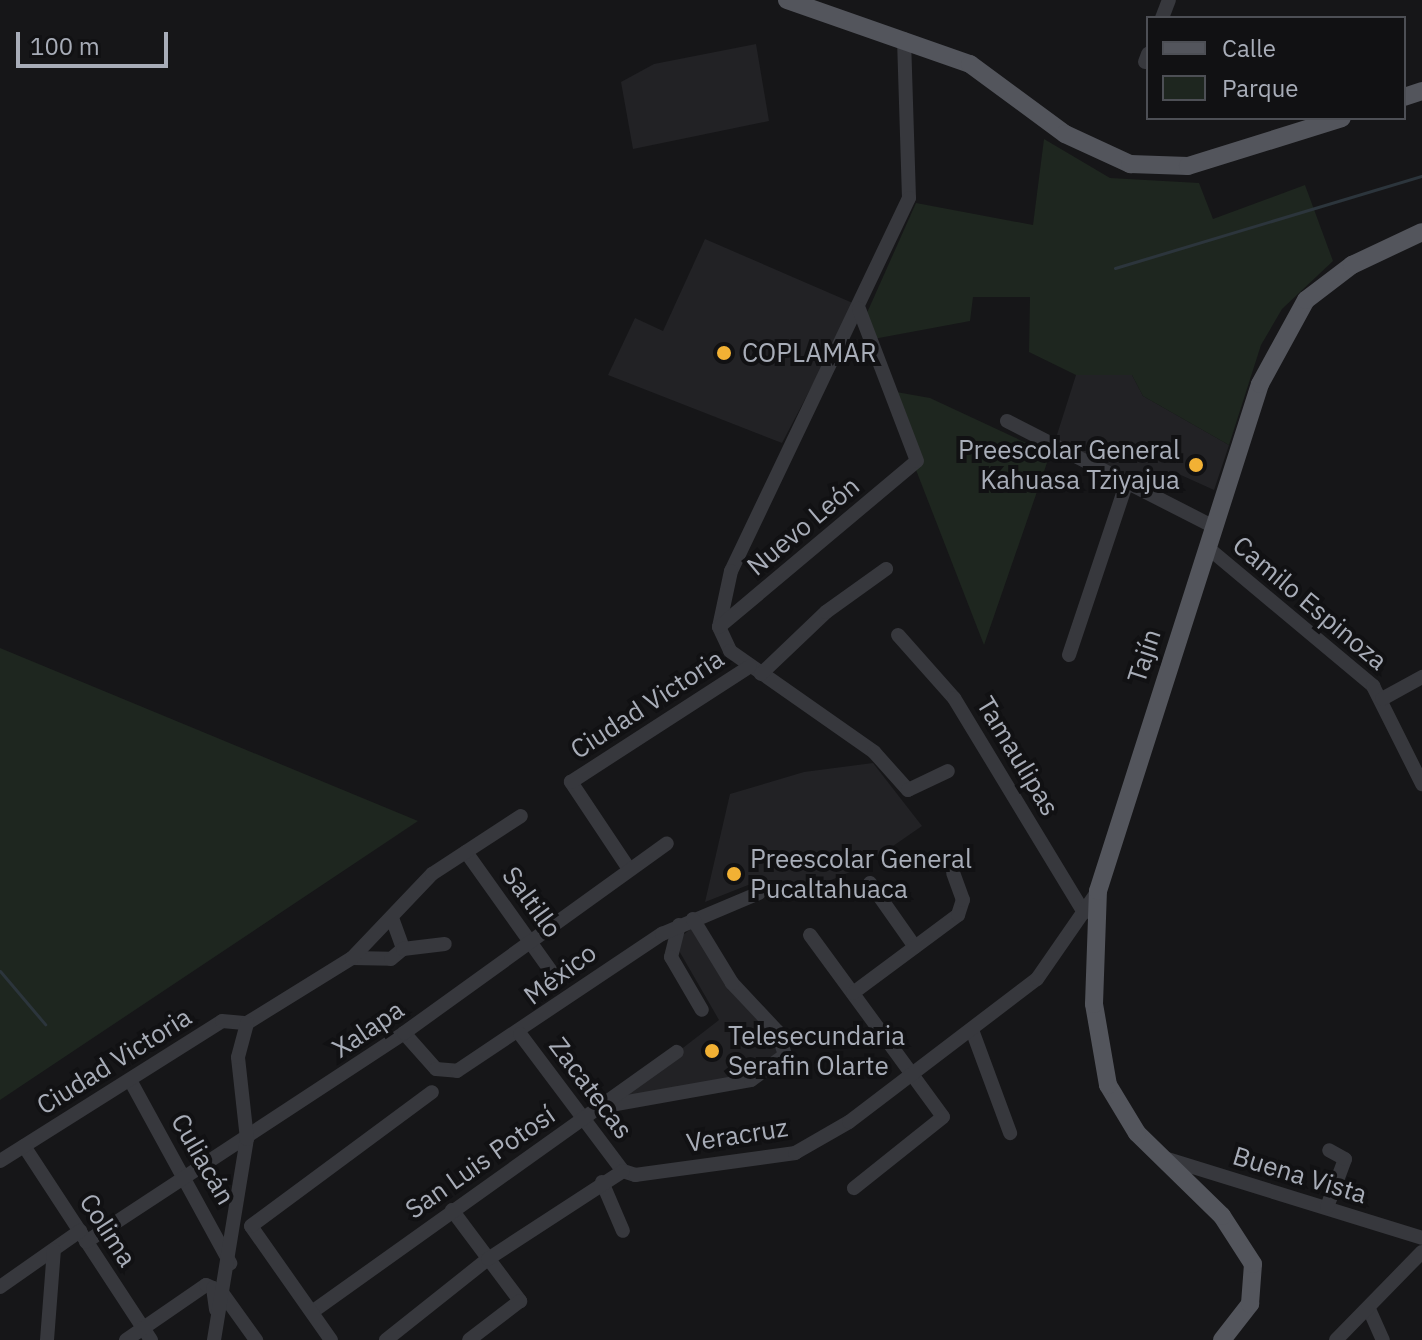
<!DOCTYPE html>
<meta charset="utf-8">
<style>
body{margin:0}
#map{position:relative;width:1422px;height:1340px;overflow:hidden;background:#161618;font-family:"IBM Plex Sans",sans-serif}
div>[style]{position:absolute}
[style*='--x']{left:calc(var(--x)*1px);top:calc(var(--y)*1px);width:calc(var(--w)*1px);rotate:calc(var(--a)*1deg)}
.built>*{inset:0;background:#222225}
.green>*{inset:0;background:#1e261f}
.stream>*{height:3px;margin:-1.5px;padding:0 1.5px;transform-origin:1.5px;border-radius:1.5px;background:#2c353c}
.minor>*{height:14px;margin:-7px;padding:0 7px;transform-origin:7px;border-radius:7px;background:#37383d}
.major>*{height:18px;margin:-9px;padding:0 9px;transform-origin:9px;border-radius:9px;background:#53555c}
.dots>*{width:22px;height:22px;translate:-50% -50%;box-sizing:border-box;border:4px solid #111113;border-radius:50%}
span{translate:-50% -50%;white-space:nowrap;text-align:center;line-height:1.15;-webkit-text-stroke:8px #111113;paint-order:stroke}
.poi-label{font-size:26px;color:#a8adb8}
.left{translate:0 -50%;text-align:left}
.right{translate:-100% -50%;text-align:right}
.street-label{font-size:26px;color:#a8adb8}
.legend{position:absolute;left:1146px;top:16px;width:260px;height:104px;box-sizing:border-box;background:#111113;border:2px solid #4d4f55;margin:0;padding:10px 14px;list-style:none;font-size:24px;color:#a8adb8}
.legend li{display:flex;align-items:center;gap:16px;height:40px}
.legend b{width:40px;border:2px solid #4d4f55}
.scale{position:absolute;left:16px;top:32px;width:152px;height:36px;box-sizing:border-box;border:4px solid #a8adb8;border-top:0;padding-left:10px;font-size:24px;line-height:28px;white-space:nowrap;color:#a8adb8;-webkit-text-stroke:6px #111113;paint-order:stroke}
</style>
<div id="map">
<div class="built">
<i style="clip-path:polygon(756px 44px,769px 121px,633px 149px,621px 82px,654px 64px)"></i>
<i style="clip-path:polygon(705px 239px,855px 304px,782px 443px,608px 375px,635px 318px,663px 331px)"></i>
<i style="clip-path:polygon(1076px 375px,1132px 375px,1143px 396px,1229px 445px,1214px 490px,1172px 471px,1160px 495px,1055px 441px)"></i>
<i style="clip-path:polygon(873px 763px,922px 826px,864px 866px,789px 898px,784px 889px,771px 892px,766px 878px,705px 902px,730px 794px,804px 772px)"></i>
<i style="clip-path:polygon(692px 928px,734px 995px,781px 1045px,773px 1070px,613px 1102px,719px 1020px,674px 942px)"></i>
</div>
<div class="green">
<i style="clip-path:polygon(1044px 139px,1110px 178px,1199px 183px,1213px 219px,1305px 185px,1333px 261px,1282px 309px,1261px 345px,1229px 445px,1143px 396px,1132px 375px,1076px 375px,1029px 352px,1030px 297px,973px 297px,970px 321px,868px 340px,862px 324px,916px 203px,1033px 225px)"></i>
<i style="clip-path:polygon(885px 390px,930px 398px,1050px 454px,984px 645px)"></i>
<i style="clip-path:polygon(0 648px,418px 821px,0 1100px)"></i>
</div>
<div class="stream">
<i style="--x:1115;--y:268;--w:320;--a:-16.7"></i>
<i style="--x:0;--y:971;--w:70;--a:49.7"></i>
</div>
<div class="minor">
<i style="--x:1162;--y:18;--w:19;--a:-69"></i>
<i style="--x:904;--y:39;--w:159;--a:88.2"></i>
<i style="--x:909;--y:198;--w:413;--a:115.5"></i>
<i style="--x:731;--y:571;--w:57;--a:102.1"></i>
<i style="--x:719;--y:627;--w:26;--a:65"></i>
<i style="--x:730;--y:651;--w:176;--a:35"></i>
<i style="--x:874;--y:752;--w:51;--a:48.2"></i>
<i style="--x:908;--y:790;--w:44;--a:-25.4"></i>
<i style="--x:1145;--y:62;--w:9;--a:-69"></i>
<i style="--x:1007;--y:421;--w:233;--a:27.1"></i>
<i style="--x:1207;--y:547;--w:217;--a:39.9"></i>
<i style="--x:1373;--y:686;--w:110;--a:63.4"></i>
<i style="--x:719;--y:627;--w:258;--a:-40"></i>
<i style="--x:917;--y:461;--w:163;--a:-110.9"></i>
<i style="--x:898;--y:635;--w:84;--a:48.4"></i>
<i style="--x:954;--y:698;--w:251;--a:58.8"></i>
<i style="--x:1069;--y:655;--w:179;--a:-71.5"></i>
<i style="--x:761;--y:674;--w:90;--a:-43.6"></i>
<i style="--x:826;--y:612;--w:74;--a:-35.6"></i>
<i style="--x:1382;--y:699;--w:46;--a:-28.8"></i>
<i style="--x:466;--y:852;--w:158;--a:54.5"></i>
<i style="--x:629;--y:869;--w:105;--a:-123.7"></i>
<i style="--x:571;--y:782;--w:213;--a:-32.9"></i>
<i style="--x:870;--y:883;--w:78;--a:54.9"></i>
<i style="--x:392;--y:918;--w:33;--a:70"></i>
<i style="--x:679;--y:925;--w:33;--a:104"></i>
<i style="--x:671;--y:957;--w:61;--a:59.7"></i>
<i style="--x:810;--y:935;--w:225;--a:53.8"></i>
<i style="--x:943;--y:1117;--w:114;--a:141.4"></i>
<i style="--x:352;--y:958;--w:39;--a:1"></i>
<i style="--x:391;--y:959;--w:16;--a:-40"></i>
<i style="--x:403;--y:949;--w:42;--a:-6.8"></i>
<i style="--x:853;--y:993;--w:131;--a:-36.6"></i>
<i style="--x:958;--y:915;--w:16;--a:-72"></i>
<i style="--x:963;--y:900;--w:29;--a:-110"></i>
<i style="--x:972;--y:1030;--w:110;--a:69.7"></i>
<i style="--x:404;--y:1033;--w:48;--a:48.4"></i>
<i style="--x:436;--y:1069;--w:21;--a:5"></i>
<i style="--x:457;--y:1071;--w:247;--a:-33.8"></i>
<i style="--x:662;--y:934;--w:105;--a:-22.9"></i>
<i style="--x:520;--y:1034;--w:171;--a:53.1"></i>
<i style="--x:623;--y:1171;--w:13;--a:18"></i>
<i style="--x:635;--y:1175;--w:162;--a:-7.8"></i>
<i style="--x:795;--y:1153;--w:62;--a:-29.9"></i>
<i style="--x:849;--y:1122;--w:236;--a:-37.3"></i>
<i style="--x:1037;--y:979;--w:107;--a:-55.3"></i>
<i style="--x:130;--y:1080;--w:209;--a:61.3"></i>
<i style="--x:605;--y:1106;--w:148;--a:-10.1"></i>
<i style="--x:751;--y:1080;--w:42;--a:-36.3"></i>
<i style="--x:785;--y:1055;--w:25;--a:-108"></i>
<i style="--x:777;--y:1031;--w:66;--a:-133.2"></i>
<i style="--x:732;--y:983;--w:75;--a:-121.4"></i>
<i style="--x:24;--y:1146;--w:232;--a:56.8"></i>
<i style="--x:1164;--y:1158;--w:270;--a:17.2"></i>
<i style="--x:0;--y:1161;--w:262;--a:-32.2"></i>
<i style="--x:222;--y:1021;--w:25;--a:5"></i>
<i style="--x:247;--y:1023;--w:123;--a:-31.8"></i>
<i style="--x:352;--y:958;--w:116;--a:-46.4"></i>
<i style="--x:432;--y:874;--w:106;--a:-33.1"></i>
<i style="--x:602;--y:1182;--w:53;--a:66.8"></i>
<i style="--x:1327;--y:1207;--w:51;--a:-69.4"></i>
<i style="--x:1345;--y:1159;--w:18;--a:-151"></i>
<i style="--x:452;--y:1210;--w:114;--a:53.2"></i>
<i style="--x:520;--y:1301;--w:64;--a:142.6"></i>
<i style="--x:86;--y:1242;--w:381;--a:-33.3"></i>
<i style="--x:404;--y:1033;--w:324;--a:-35.8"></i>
<i style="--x:0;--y:1287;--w:98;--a:-35"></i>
<i style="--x:223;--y:1294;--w:57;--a:54.3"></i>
<i style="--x:1369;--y:1309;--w:34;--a:66"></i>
<i style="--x:312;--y:1312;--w:448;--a:-35.5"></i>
<i style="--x:47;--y:1340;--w:90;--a:-85.6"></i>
<i style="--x:126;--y:1340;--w:97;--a:-34.5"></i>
<i style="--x:206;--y:1285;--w:8;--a:23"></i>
<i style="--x:213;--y:1288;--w:22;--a:82"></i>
<i style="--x:214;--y:1340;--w:204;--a:-80.7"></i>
<i style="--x:247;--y:1139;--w:82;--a:-96.3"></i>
<i style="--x:238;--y:1057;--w:35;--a:-75"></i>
<i style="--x:331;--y:1340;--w:139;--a:-125.1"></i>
<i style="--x:251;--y:1226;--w:225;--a:-36.5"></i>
<i style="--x:386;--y:1340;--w:130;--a:-38.5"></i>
<i style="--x:488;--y:1259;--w:161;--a:-33.1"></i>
<i style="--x:1336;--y:1340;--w:123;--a:-45.7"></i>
</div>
<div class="major">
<i style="--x:787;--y:0;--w:194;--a:19.3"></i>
<i style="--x:970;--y:64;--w:118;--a:36.4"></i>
<i style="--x:1065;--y:134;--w:72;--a:24.8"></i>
<i style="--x:1130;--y:164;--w:58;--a:2"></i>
<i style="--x:1188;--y:166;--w:161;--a:-17.3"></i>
<i style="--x:1404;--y:97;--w:19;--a:-18"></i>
<i style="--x:1222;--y:1340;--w:46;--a:-52.1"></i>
<i style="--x:1250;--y:1304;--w:40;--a:-85.7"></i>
<i style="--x:1253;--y:1264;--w:57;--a:-122.9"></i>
<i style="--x:1222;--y:1216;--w:119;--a:-135.7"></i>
<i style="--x:1137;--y:1133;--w:56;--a:-121.1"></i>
<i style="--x:1108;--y:1085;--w:82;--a:-99.8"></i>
<i style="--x:1094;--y:1004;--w:113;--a:-88"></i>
<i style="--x:1098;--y:891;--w:532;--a:-72.28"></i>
<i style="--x:1260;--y:384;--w:96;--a:-61.3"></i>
<i style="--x:1306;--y:300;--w:58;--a:-37.3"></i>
<i style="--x:1352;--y:265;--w:77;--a:-25.2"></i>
</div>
<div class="dots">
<i style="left:724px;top:353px;background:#f2b134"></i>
<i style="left:1196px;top:465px;background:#f2b134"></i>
<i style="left:734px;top:874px;background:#f2b134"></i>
<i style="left:712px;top:1051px;background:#f2b134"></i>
</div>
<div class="poi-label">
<span class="left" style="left:742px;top:353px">COPLAMAR</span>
<span class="right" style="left:1180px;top:465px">Preescolar General<br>Kahuasa Tziyajua</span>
<span class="left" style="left:750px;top:874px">Preescolar General<br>Pucaltahuaca</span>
<span class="left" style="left:728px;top:1051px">Telesecundaria<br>Serafin Olarte</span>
</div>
<div class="street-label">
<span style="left:803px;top:526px;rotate:-40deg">Nuevo León</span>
<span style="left:1310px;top:603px;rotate:40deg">Camilo Espinoza</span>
<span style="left:1144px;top:656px;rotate:-72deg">Tajín</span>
<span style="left:647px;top:704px;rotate:-33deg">Ciudad Victoria</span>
<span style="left:1018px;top:756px;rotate:59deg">Tamaulipas</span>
<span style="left:532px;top:902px;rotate:54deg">Saltillo</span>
<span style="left:560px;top:974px;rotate:-37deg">México</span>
<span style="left:368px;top:1029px;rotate:-34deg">Xalapa</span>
<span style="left:114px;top:1061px;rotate:-32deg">Ciudad Victoria</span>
<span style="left:591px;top:1088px;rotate:53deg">Zacatecas</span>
<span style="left:737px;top:1135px;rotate:-9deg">Veracruz</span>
<span style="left:203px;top:1159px;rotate:60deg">Culiacán</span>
<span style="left:480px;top:1162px;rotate:-35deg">San Luis Potosí</span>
<span style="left:1300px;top:1175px;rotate:17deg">Buena Vista</span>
<span style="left:108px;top:1230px;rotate:57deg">Colima</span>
</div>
<ul class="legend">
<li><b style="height:10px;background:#53555c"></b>Calle</li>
<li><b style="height:22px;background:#1e261f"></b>Parque</li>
</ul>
<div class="scale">100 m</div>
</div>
